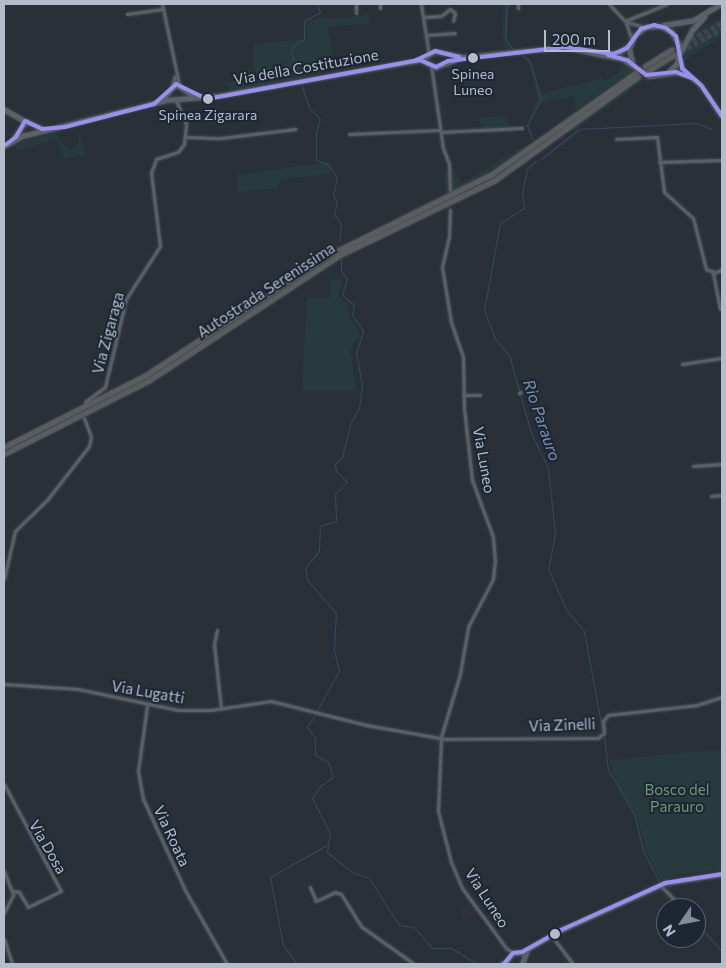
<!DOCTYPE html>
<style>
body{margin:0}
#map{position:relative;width:726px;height:968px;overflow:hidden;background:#2a3038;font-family:Commissioner,sans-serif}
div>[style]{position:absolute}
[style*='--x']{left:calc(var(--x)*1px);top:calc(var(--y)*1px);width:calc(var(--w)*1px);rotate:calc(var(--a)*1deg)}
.medical>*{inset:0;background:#31303e}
.green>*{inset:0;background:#273a3e}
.stream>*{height:1px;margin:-0.5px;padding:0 0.5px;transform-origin:0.5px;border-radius:0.5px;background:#384963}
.highway-tunnel>*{height:5px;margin-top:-2.5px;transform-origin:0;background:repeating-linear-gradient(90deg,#3f454e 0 5px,transparent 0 7.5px)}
.roads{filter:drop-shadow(0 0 1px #484c53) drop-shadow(0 0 1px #484c53)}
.minor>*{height:3px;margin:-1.5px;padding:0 1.5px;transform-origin:1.5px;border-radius:1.5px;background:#5a5e66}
.major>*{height:4.5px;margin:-2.25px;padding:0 2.25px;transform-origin:2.25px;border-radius:2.25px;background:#5c6168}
.highway>*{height:5px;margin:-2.5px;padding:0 2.5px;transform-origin:2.5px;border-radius:2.5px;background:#5a5d60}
.bus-1>*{height:4px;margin:-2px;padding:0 2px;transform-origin:2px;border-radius:2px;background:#9990ee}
.dots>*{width:14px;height:14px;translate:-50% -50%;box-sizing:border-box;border:2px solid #1d2633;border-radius:50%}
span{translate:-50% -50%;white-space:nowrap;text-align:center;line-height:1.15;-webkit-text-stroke:4px #1d2633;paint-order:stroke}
.bus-label{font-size:14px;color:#b4bcc9}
.street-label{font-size:15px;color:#b4bcc9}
.park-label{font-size:15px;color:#6b9a76}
.water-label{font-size:16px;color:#7c92b1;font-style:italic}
.frame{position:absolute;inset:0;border:5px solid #b4bcc9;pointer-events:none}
.north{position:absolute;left:656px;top:898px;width:50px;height:50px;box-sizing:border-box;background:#1d2633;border:1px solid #59626f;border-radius:50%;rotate:237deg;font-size:14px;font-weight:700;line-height:20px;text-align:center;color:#b4bcc9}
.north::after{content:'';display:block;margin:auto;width:18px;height:22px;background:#848b96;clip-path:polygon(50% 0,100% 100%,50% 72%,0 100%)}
.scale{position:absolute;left:544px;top:30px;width:66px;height:22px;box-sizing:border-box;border:2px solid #b4bcc9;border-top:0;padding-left:6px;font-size:15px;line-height:18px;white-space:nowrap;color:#b4bcc9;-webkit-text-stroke:4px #1d2633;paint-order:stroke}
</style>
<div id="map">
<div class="medical">
<i style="clip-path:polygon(469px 903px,477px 914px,464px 921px,458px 909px)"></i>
</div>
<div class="green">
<i style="clip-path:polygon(504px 4px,508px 4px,507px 40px,513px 48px,506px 49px,502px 34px)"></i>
<i style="clip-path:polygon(368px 15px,371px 23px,328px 27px,334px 64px,327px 71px,231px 92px,225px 82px,262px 82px,263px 74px,257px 74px,254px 70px,254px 44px,307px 39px,306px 24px,320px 17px,334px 19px)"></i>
<i style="clip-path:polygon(722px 17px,722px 37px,681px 62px,684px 46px,697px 26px,699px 29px)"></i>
<i style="clip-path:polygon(519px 54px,530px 60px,540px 94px,602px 78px,603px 82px,616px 75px,625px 62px,647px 78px,574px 131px,568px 132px,640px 80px,634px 70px,540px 135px,576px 109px,574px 97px,541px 102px,528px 125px,533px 143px,526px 126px,538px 98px,529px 64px)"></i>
<i style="clip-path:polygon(507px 115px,509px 128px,481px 129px,480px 118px)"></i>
<i style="clip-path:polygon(77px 126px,86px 154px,64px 159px,58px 139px,16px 151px,15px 144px,57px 132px,60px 142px,72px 150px,79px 142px)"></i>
<i style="clip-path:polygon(531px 145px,488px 173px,445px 196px,444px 173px,455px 172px,462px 183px,524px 146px)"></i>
<i style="clip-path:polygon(329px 162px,332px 171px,328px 174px,286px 179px,281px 180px,277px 188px,238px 192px,238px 175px)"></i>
<i style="clip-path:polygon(331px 280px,343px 281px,338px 296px,349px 307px,349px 317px,360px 334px,350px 350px,357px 391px,302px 391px,307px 297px,329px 298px)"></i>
<i style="clip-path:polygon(722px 749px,722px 870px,680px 874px,661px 881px,646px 850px,637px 817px,619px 788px,609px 760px)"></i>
</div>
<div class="stream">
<i style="--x:507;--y:4;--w:35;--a:93"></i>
<i style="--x:505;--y:39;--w:14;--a:51"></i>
<i style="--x:523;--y:55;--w:9;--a:41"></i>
<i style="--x:530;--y:61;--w:40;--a:74"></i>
<i style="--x:541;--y:99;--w:30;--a:118"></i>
<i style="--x:527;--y:125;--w:16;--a:68"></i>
<i style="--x:300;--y:79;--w:28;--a:-109"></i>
<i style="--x:291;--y:53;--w:9;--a:-69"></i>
<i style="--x:294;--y:45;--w:12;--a:-31"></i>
<i style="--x:304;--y:39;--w:18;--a:-90"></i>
<i style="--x:304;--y:21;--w:18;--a:-29"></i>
<i style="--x:320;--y:12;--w:9;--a:-111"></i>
<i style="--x:301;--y:83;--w:26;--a:72"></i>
<i style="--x:309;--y:108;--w:16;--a:45"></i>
<i style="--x:320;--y:119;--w:14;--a:107"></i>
<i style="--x:316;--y:132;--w:28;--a:90"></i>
<i style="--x:316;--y:160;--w:14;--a:21"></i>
<i style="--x:329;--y:165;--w:15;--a:58"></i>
<i style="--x:337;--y:178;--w:17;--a:103"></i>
<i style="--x:333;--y:195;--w:9;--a:63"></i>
<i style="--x:337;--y:203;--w:11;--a:105"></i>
<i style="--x:334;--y:214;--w:12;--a:55"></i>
<i style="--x:341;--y:224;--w:18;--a:96"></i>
<i style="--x:541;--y:159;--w:48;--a:-38.3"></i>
<i style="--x:579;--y:129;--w:118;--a:-2.9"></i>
<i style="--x:697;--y:123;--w:16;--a:22"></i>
<i style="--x:537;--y:160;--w:13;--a:138"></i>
<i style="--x:527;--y:169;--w:24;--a:102"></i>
<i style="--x:522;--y:192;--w:16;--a:83"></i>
<i style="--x:524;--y:208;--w:28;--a:148"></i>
<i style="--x:500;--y:223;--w:88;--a:100.4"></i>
<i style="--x:484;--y:310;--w:31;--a:69"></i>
<i style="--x:495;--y:339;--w:21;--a:49"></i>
<i style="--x:509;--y:355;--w:81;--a:74.2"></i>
<i style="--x:531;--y:433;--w:39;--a:64"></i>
<i style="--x:548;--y:468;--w:66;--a:83.9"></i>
<i style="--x:555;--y:534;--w:36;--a:101"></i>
<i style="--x:548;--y:569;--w:46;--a:65.7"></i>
<i style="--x:567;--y:611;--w:26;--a:50"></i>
<i style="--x:584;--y:631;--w:100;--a:79.6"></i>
<i style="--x:317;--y:710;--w:45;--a:-60.6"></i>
<i style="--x:339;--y:671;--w:23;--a:-103"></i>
<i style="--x:334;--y:649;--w:36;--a:-87"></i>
<i style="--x:336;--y:613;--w:44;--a:-131.3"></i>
<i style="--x:307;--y:580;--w:12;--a:-99"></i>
<i style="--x:305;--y:568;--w:22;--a:-51"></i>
<i style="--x:319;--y:551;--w:25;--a:-88"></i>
<i style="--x:320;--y:526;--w:17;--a:-17"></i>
<i style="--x:336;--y:521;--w:27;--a:-92"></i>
<i style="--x:335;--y:494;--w:17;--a:-45"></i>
<i style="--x:347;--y:482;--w:16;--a:-135"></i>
<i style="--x:336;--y:471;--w:7;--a:-98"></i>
<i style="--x:335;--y:464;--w:10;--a:-45"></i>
<i style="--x:342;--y:457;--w:34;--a:-76"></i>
<i style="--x:350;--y:424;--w:18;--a:-61"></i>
<i style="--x:359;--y:408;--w:22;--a:-82"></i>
<i style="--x:362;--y:386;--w:34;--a:-100"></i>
<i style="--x:356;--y:353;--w:23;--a:-72"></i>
<i style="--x:363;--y:331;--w:19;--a:-125"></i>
<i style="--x:352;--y:315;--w:10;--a:-79"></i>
<i style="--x:354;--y:305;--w:16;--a:-140"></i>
<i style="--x:342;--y:295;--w:17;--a:-73"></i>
<i style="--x:347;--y:279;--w:10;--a:-127"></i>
<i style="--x:341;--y:271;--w:12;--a:-90"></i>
<i style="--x:316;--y:714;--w:16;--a:125"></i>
<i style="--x:307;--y:727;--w:14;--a:54"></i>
<i style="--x:315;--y:738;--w:17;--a:90"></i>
<i style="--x:315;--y:755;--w:15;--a:28"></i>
<i style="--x:328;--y:762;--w:16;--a:72"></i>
<i style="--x:333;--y:777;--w:14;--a:146"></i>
<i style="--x:321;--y:785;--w:16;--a:125"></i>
<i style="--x:312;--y:798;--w:39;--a:63"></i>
<i style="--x:330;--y:833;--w:19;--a:99"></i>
<i style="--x:327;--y:852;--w:32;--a:39"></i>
<i style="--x:352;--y:872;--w:18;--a:19"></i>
<i style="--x:369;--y:878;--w:56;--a:57.4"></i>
<i style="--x:399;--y:925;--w:15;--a:8"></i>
<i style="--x:414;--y:927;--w:28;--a:49"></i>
<i style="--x:432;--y:948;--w:19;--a:0"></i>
<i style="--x:451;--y:948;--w:31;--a:31"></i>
<i style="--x:604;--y:737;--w:32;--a:83"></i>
<i style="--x:608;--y:769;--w:54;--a:60.1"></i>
<i style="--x:635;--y:816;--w:35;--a:77"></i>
<i style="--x:643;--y:850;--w:36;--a:63"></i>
<i style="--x:669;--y:891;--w:23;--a:49"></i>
<i style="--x:696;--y:922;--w:40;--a:49"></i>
<i style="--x:297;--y:964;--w:24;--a:-126"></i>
<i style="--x:283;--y:945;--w:69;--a:-100.8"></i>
<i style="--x:270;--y:877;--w:65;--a:-29.3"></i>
</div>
<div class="highway-tunnel">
<i style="--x:671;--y:50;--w:58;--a:-27.9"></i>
<i style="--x:674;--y:55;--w:55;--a:-28.4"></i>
</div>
<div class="roads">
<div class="minor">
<i style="--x:162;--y:4;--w:82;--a:78"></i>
<i style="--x:356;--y:4;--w:9;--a:90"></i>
<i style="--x:380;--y:4;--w:4;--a:90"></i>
<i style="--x:421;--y:4;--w:52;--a:81.1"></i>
<i style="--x:518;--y:4;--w:4;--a:90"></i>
<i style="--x:609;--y:4;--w:25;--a:47"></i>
<i style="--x:626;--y:22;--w:20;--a:15"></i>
<i style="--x:127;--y:14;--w:36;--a:-8"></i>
<i style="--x:424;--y:17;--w:17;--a:-3"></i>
<i style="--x:441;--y:16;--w:11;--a:-38"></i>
<i style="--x:450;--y:9;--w:6;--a:39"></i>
<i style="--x:455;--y:13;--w:8;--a:104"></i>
<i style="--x:625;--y:21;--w:45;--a:-22"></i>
<i style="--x:626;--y:23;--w:18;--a:71"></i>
<i style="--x:426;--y:35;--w:29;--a:-4"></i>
<i style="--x:431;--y:65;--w:84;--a:81.8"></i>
<i style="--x:443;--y:148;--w:17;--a:69"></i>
<i style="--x:449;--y:164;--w:26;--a:88"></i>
<i style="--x:172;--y:86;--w:10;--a:-73"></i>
<i style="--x:441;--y:132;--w:81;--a:-2.8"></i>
<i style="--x:349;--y:134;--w:91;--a:-2.5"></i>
<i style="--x:186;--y:137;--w:35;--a:2"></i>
<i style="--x:221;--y:138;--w:75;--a:-6.9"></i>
<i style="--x:616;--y:139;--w:41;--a:-2.8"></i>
<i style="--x:657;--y:137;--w:55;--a:82.7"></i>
<i style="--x:664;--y:192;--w:39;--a:42"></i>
<i style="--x:693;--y:218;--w:53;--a:75.7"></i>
<i style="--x:706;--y:269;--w:9;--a:21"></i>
<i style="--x:659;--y:162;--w:63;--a:-1.8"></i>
<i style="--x:720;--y:309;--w:36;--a:-101"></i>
<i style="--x:713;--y:274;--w:10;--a:-29"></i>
<i style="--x:682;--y:364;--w:40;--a:-8.5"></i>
<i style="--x:519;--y:393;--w:2;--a:-27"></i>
<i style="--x:463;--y:395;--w:17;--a:0"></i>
<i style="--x:85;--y:402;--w:25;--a:-37"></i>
<i style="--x:105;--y:387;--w:90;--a:-76.6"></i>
<i style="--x:126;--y:299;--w:63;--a:-57.3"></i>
<i style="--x:160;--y:246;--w:74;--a:-97"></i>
<i style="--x:151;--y:173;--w:15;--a:-70"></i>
<i style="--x:156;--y:159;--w:23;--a:-18"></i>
<i style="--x:178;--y:152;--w:10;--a:-53"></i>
<i style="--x:184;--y:144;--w:20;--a:-84"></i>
<i style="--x:186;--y:124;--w:26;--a:-113"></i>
<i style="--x:693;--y:466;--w:29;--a:-4"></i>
<i style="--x:711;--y:496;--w:11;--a:-5"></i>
<i style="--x:4;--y:579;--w:49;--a:-77.1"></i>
<i style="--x:15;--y:531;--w:45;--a:-44.1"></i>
<i style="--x:47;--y:500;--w:68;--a:-52.1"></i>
<i style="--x:89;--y:446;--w:9;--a:-77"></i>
<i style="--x:91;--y:437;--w:20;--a:-110"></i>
<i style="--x:217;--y:630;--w:14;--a:102"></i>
<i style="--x:214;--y:644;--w:64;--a:83.8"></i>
<i style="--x:4;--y:684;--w:74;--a:3.9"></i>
<i style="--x:78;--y:689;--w:102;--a:11.9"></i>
<i style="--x:178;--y:710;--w:33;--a:0"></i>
<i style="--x:211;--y:710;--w:61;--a:-8.5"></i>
<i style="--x:271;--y:701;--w:98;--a:14.2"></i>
<i style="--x:366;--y:725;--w:75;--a:10"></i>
<i style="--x:147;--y:706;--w:66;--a:97.9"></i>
<i style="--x:138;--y:771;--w:28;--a:80"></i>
<i style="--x:143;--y:799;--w:100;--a:65.2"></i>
<i style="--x:185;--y:890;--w:85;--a:60.4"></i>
<i style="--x:441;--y:737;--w:66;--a:-73.2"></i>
<i style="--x:460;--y:674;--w:48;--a:-80.3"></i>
<i style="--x:468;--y:627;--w:54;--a:-62.5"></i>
<i style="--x:493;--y:579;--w:18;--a:-84"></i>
<i style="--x:495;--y:561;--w:24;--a:-95"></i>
<i style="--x:493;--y:537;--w:61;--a:-110.2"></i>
<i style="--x:472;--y:480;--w:71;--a:-96.4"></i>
<i style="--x:464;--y:409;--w:52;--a:-91.1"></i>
<i style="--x:463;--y:357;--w:37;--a:-109"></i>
<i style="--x:451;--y:322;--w:56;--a:-99.3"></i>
<i style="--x:442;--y:267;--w:31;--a:-77"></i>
<i style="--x:449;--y:237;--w:27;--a:-88"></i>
<i style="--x:443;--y:739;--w:155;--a:-0.4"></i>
<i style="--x:598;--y:738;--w:8;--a:-40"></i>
<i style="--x:604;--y:733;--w:12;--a:-95"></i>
<i style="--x:603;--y:721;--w:8;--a:-50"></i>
<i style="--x:608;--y:715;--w:90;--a:-6.4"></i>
<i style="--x:697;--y:705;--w:26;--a:-18"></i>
<i style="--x:441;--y:740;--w:71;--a:92.4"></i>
<i style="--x:438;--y:811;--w:53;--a:75.7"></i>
<i style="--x:451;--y:862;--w:28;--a:67"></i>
<i style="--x:462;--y:888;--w:74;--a:53.7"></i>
<i style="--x:506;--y:948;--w:9;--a:36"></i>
<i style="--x:4;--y:784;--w:121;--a:62"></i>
<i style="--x:61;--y:891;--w:37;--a:154"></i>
<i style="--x:28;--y:907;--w:17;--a:-121"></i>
<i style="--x:19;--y:892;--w:6;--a:-171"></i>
<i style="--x:4;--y:871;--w:26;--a:69"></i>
<i style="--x:13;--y:895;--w:20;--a:117"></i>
<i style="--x:660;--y:885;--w:32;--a:46"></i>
<i style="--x:310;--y:887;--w:15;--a:67"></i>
<i style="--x:316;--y:901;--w:21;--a:-25"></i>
<i style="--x:335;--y:892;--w:6;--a:18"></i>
<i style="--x:341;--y:894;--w:39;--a:58"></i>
<i style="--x:362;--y:927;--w:64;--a:35.4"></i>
<i style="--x:551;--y:935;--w:36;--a:53"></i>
<i style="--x:4;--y:939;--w:26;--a:72"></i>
<i style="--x:500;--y:964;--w:5;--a:-37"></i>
</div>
<div class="major">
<i style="--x:664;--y:25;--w:30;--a:-9"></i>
<i style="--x:694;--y:20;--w:31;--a:-31"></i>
<i style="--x:681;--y:51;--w:24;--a:-62"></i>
<i style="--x:692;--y:30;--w:18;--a:-47"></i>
<i style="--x:610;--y:54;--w:10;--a:-11"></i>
<i style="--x:620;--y:52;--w:11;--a:-38"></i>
<i style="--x:680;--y:59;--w:11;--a:75"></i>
<i style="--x:683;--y:70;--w:23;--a:40"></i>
<i style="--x:701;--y:85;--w:37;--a:56"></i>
<i style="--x:421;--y:60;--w:17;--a:25"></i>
<i style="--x:436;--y:67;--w:29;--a:-20"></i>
<i style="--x:463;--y:57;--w:102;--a:-5.6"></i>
<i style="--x:565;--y:47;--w:59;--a:11.7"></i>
<i style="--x:623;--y:59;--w:31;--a:33"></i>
<i style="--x:649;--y:76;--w:27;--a:-8"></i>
<i style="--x:676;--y:72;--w:14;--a:17"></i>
<i style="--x:632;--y:62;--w:13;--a:-103"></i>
<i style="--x:629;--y:49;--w:15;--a:-67"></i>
<i style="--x:635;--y:35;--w:14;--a:-36"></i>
<i style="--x:646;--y:27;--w:14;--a:-4"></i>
<i style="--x:660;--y:26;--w:13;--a:27"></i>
<i style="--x:672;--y:32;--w:16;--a:60"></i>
<i style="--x:680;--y:46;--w:17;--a:97"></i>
<i style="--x:678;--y:63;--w:13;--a:135"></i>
<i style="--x:162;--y:99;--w:21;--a:-47"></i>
<i style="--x:176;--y:84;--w:22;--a:34"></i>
<i style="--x:4;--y:109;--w:24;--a:30"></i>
<i style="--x:13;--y:139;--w:22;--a:-54"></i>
<i style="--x:26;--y:121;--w:21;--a:25"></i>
<i style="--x:4;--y:146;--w:21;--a:-29"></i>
<i style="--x:22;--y:136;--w:148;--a:-14"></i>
<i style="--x:166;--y:100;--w:51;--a:-4.5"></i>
<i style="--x:217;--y:96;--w:206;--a:-10.1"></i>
<i style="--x:420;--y:60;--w:17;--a:-31"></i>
<i style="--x:435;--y:51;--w:29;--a:12"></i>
<i style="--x:504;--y:964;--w:14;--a:-51"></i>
<i style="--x:513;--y:953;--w:9;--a:-6"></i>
<i style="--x:522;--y:952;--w:45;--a:-29.4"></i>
<i style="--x:561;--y:930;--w:114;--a:-24.3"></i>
<i style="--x:665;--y:883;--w:58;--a:-9"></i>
<i style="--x:522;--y:964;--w:15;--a:-70"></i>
</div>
<div class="highway">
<i style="--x:645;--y:66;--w:31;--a:-32"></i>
<i style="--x:648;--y:71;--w:31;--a:-32"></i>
<i style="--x:4;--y:447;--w:159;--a:-26.9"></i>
<i style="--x:146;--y:375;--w:217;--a:-33.3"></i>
<i style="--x:327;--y:256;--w:184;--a:-26.4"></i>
<i style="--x:492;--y:174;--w:175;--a:-35.2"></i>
<i style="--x:4;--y:454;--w:161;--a:-26.9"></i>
<i style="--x:148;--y:381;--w:227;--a:-33.3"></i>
<i style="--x:338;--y:256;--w:174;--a:-25.8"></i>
<i style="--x:495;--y:180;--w:176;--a:-35.8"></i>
</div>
</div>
<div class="bus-1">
<i style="--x:608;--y:55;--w:20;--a:15"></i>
<i style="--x:627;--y:60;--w:24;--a:38"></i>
<i style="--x:646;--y:75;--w:30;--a:-6"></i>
<i style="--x:676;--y:72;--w:17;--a:21"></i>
<i style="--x:414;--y:61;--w:23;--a:-25"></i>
<i style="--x:435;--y:51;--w:25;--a:14"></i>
<i style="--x:4;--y:146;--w:15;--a:-37"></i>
<i style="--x:16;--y:137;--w:18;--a:-61"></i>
<i style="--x:25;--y:121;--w:19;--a:25"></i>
<i style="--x:42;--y:129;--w:23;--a:-5"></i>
<i style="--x:65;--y:127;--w:92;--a:-14.5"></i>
<i style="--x:154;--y:104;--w:30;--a:-42"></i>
<i style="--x:176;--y:84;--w:34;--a:26"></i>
<i style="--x:207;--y:99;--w:217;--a:-10.4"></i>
<i style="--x:420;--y:60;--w:17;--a:24"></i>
<i style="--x:436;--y:67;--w:13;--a:-27"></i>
<i style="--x:448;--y:61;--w:118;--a:-6.8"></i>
<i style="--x:565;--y:47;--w:49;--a:8.3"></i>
<i style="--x:613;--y:54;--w:15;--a:-23"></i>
<i style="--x:627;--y:48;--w:24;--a:-54"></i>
<i style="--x:641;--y:29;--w:14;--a:-17"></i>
<i style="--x:654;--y:25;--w:12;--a:14"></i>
<i style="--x:666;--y:28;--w:13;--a:39"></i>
<i style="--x:676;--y:36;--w:33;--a:79"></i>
<i style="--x:682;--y:68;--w:25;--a:42"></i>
<i style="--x:701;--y:85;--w:37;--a:56"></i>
<i style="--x:504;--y:964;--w:14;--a:-51"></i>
<i style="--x:513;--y:953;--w:9;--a:-6"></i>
<i style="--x:522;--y:952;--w:45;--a:-29.4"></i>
<i style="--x:561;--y:930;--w:114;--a:-24.3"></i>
<i style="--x:665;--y:883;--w:58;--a:-9"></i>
</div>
<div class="dots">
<i style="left:473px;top:58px;background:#b4bcc9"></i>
<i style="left:208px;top:99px;background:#b4bcc9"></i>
<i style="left:555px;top:934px;background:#b4bcc9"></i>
</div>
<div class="bus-label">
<span style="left:473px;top:82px">Spinea<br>Luneo</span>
<span style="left:208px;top:115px">Spinea Zigarara</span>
</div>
<div class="street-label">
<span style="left:306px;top:67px;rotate:-10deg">Via della Costituzione</span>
<span style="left:266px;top:290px;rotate:-33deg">Autostrada Serenissima</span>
<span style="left:108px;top:333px;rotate:-75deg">Via Zigaraga</span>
<span style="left:484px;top:460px;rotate:80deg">Via Luneo</span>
<span style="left:148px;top:692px;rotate:10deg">Via Lugatti</span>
<span style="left:562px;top:725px;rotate:-2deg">Via Zinelli</span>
<span style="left:172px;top:836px;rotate:65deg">Via Roata</span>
<span style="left:48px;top:847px;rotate:60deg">Via Dosa</span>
<span style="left:487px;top:898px;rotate:57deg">Via Luneo</span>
</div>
<div class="park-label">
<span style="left:677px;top:798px">Bosco del<br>Parauro</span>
</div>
<div class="water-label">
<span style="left:542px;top:420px;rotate:71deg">Rio Parauro</span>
</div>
<div class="frame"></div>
<div class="north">N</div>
<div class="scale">200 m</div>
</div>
